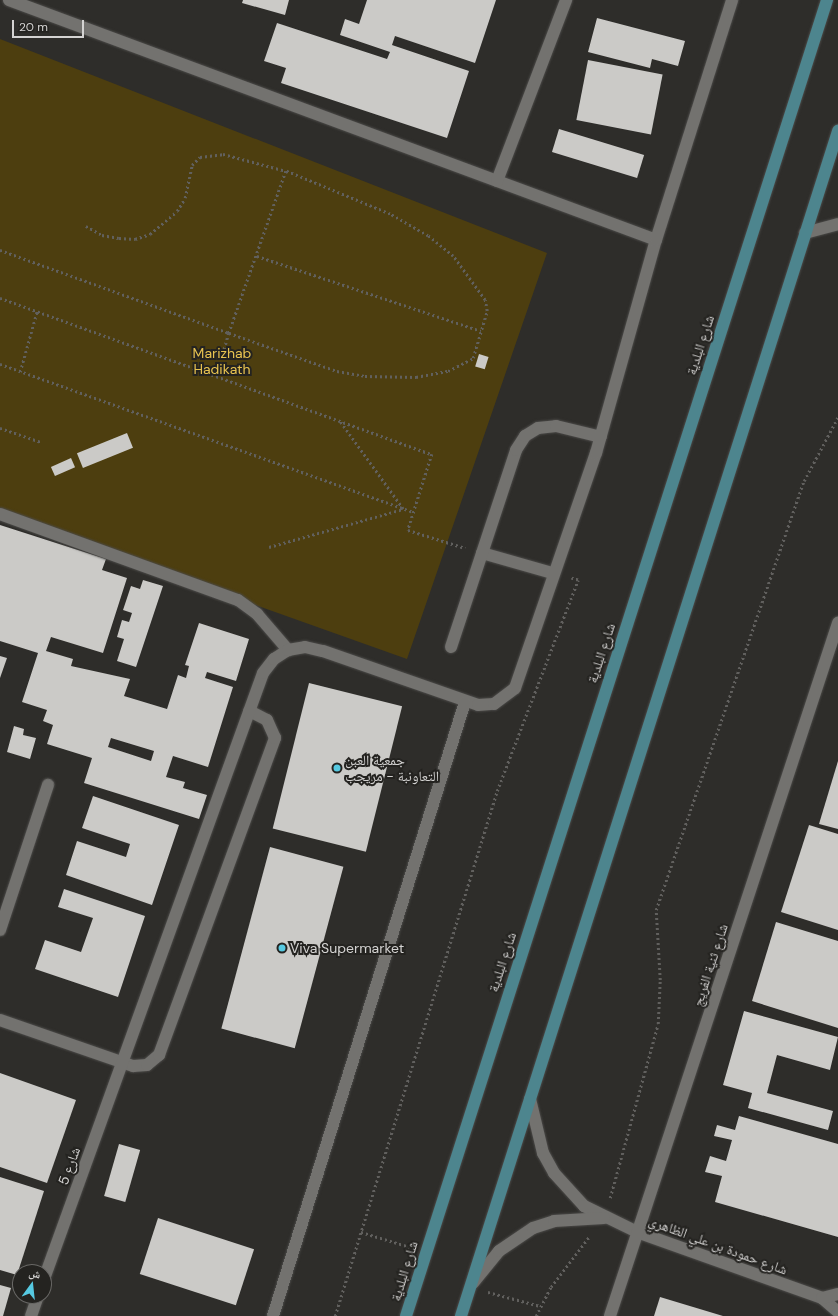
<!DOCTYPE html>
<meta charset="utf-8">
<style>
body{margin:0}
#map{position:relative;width:838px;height:1316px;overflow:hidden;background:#2e2d2a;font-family:"DM Sans","Noto Naskh Arabic",sans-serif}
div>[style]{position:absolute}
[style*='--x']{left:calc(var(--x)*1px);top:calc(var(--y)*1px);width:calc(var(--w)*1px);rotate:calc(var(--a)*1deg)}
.green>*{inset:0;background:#4d3e0f}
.building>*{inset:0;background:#cbcac7;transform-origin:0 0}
.path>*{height:2.5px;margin-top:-1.25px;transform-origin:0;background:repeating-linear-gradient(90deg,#61605e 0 2px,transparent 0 5px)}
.roads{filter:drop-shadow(0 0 1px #4b4a48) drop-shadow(0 0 1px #4b4a48)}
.minor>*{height:12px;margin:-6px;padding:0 6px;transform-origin:6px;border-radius:6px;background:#73726f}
.major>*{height:12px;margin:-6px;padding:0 6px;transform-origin:6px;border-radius:6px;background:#4d858e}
.dots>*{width:11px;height:11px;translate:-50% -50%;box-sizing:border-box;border:2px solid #242320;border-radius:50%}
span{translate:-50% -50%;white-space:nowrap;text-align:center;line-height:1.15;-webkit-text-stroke:4px #242320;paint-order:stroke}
.street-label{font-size:14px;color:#d4d3d2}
.park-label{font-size:14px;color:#e8c350}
.poi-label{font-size:14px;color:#d4d3d2}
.left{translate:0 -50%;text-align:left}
.north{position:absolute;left:12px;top:1264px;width:40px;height:40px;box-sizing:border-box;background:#242320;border:1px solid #6a6967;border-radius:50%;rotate:15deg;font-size:11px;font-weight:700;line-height:16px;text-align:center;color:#d4d3d2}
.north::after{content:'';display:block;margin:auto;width:14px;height:18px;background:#56c9e1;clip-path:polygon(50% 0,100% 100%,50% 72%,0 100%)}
.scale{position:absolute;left:12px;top:20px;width:72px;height:18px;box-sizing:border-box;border:2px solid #d4d3d2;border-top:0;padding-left:5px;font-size:12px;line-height:14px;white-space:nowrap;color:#d4d3d2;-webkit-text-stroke:3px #242320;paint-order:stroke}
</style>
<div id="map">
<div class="green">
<i style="clip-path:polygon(0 39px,547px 253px,407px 659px,0 514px)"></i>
</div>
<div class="building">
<i style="clip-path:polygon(243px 0,289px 0,285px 15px,242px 3px)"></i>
<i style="clip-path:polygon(367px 0,496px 0,475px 63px,395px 36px,392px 45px,469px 71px,447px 138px,281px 83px,286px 68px,264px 61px,277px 23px,387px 59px,390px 52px,340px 35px,345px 19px,359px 24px)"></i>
<i style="clip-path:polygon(597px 18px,685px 41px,678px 66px,652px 59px,650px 68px,588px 52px)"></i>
<i style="left:588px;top:60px;width:76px;height:61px;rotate:11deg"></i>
<i style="left:559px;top:129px;width:89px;height:24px;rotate:17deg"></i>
<i style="left:479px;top:354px;width:10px;height:13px;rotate:17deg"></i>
<i style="left:127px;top:433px;width:16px;height:54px;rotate:68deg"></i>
<i style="left:71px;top:458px;width:10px;height:22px;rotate:66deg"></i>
<i style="clip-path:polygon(evenodd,0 525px,106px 559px,102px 570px,127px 578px,103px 653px,51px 637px,46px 651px,73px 659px,71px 666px,130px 679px,124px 696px,167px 709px,178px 675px,186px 678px,189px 666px,185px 665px,199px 623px,249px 639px,236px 681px,207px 672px,205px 678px,233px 687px,208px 767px,173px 756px,166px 777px,185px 782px,183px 788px,207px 795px,199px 819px,84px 783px,92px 758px,47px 744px,53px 725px,43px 721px,47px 710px,22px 702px,38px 653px,0 641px,0 525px,111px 738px,154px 751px,151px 761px,108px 747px,111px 738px)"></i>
<i style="clip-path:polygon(143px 580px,163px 586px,136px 667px,117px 661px,124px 639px,117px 637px,122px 620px,129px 622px,132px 613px,123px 610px,131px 586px,140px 589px)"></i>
<i style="clip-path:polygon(0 656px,7px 658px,0 678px)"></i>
<i style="left:309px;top:683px;width:96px;height:150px;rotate:14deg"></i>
<i style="clip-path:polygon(14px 726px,24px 729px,23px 735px,36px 738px,30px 759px,7px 752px)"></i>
<i style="clip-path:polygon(838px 761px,838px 829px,819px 824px)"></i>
<i style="clip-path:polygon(93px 796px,179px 825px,152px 905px,66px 875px,77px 841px,126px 857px,130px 844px,82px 828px)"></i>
<i style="clip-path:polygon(809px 825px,838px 834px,838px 930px,781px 912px)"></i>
<i style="left:270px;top:847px;width:76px;height:188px;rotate:15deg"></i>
<i style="clip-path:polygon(64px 889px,145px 916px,118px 997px,35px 969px,45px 940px,81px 952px,93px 918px,58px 907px)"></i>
<i style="clip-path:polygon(776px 922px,838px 941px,838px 1028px,752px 1001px)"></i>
<i style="clip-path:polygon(744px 1011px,838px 1037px,830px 1070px,777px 1055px,767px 1093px,833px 1111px,828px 1130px,748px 1108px,752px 1093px,723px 1085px)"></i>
<i style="clip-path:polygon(0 1073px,76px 1100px,47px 1183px,0 1167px)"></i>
<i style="clip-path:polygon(739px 1116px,838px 1144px,838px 1237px,715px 1202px,722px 1176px,705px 1172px,710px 1156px,726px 1161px,732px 1140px,714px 1136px,717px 1125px,735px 1130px)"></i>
<i style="left:119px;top:1144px;width:22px;height:54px;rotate:16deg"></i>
<i style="clip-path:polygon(0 1177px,44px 1191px,17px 1275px,0 1270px)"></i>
<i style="left:158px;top:1218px;width:101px;height:59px;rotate:18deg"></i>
<i style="clip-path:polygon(0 1285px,11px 1288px,3px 1316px,0 1316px)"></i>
<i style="clip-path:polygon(660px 1297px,723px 1316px,654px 1316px)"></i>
</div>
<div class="path">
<i style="--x:86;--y:226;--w:18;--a:29"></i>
<i style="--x:102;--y:235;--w:17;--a:10"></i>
<i style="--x:119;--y:238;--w:16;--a:4"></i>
<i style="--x:135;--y:239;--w:16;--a:-18"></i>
<i style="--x:150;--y:234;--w:35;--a:-40"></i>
<i style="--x:177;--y:211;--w:15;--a:-58"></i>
<i style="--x:185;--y:198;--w:34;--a:-78"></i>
<i style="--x:192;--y:165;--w:11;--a:-45"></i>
<i style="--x:200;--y:157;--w:23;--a:-7"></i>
<i style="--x:223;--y:154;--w:65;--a:15.1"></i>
<i style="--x:0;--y:250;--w:244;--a:19.9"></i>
<i style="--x:229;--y:333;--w:114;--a:19.4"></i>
<i style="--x:337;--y:371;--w:28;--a:10"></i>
<i style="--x:365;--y:376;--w:51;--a:1.1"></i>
<i style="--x:416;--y:377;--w:33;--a:-11"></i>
<i style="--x:448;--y:371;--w:28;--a:-27"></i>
<i style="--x:473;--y:358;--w:49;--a:-73.4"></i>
<i style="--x:487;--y:311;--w:11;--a:-100"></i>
<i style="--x:485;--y:300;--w:54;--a:-126"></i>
<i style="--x:453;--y:256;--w:32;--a:-141"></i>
<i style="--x:428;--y:236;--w:44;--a:-149.9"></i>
<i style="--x:390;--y:214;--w:113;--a:-157.5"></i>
<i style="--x:286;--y:171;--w:172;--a:109.4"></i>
<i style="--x:229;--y:333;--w:45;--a:105.6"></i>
<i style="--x:257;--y:256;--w:236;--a:18.5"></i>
<i style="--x:0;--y:298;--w:459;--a:19.9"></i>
<i style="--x:432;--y:454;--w:80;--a:107.5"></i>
<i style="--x:408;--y:530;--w:60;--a:17.5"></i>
<i style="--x:0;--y:364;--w:440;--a:19.7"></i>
<i style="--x:20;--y:372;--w:63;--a:-74.4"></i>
<i style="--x:0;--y:428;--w:43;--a:18.9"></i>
<i style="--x:269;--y:547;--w:139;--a:-15.8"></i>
<i style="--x:403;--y:509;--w:110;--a:-125.7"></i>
<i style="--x:610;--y:1198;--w:180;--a:-74.6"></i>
<i style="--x:658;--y:1024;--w:44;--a:-87.4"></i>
<i style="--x:660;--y:980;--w:70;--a:-93.3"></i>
<i style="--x:656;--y:910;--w:454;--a:-71"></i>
<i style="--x:804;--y:481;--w:72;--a:-62"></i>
<i style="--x:361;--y:1232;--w:51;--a:17"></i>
<i style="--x:488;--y:1292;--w:54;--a:15.1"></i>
<i style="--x:335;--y:1316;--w:549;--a:-72.85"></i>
<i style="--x:497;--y:791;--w:226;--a:-69"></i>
<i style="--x:578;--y:580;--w:7;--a:-164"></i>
<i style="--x:536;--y:1316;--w:33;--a:-63"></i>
<i style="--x:551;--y:1287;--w:63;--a:-52.8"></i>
</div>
<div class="roads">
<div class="minor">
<i style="--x:9;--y:0;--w:690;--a:20.35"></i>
<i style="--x:497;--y:181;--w:194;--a:-69.1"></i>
<i style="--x:805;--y:233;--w:34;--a:-15"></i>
<i style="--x:0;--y:514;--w:253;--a:19.9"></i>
<i style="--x:238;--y:600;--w:24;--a:36"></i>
<i style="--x:257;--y:614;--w:48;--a:49.3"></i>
<i style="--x:482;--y:553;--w:73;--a:15.9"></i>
<i style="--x:451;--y:647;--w:207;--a:-71.7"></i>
<i style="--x:516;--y:450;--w:17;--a:-57"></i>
<i style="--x:525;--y:436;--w:15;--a:-32"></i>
<i style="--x:538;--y:428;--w:18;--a:-6"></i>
<i style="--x:556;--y:426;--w:46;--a:13.7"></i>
<i style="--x:0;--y:930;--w:153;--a:-71.7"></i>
<i style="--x:0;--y:1020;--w:141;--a:19.1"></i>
<i style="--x:133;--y:1066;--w:14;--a:-4"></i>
<i style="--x:147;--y:1065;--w:16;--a:-40"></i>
<i style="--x:159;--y:1055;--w:338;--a:-69.9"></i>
<i style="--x:275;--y:738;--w:20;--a:-114"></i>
<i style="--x:267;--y:720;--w:20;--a:-153"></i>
<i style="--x:530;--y:1099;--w:56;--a:76.5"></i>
<i style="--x:543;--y:1153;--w:23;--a:61"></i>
<i style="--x:554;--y:1173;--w:45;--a:47.7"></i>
<i style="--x:584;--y:1206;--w:59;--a:26.1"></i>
<i style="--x:637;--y:1232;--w:196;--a:19.6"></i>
<i style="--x:822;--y:1298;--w:21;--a:41"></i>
<i style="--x:44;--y:1279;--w:644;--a:-70.13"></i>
<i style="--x:263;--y:673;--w:18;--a:-52"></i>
<i style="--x:274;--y:659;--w:17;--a:-33"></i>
<i style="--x:288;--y:650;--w:17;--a:-10"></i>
<i style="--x:305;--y:647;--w:18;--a:13"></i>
<i style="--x:323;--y:651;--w:164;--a:19.2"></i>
<i style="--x:478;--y:705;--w:16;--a:-4"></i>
<i style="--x:494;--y:704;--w:26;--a:-37"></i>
<i style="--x:515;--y:688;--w:249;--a:-71"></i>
<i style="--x:596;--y:453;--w:221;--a:-74.3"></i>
<i style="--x:656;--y:240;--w:252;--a:-72.4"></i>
<i style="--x:473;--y:1283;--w:41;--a:-50.9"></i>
<i style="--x:499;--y:1251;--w:41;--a:-34.1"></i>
<i style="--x:533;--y:1228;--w:22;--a:-18"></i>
<i style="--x:554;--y:1221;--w:50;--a:-3.4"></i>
<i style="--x:822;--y:1298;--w:16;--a:-14"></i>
<i style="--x:31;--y:1316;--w:21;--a:-71"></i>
<i style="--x:273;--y:1316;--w:643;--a:-72.64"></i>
<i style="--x:610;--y:1316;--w:730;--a:-71.79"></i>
</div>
<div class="major">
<i style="--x:406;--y:1316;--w:1382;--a:-72.26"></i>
<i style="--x:461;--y:1316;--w:1244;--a:-72.35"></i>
</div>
</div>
<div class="dots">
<i style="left:337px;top:768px;background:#56c9e1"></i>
<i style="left:282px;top:948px;background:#56c9e1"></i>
</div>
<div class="street-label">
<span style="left:700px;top:345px;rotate:-72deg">شارع البلدية</span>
<span style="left:601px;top:653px;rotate:-72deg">شارع البلدية</span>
<span style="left:502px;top:962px;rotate:-72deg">شارع البلدية</span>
<span style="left:710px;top:965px;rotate:-72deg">شارع ثنية الفريج</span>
<span style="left:69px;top:1166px;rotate:-70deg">شارع 5</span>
<span style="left:718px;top:1245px;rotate:20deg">شارع حمودة بن علي الظاهري</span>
<span style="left:404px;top:1271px;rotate:-73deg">شارع البلدية</span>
</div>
<div class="park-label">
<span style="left:222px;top:361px">Marizhab<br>Hadikath</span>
</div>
<div class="poi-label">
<span class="left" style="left:345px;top:768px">جمعية العبن<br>التعاونبة - مريجب</span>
<span class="left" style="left:290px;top:948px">Viva Supermarket</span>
</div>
<div class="north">ش</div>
<div class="scale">20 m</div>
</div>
